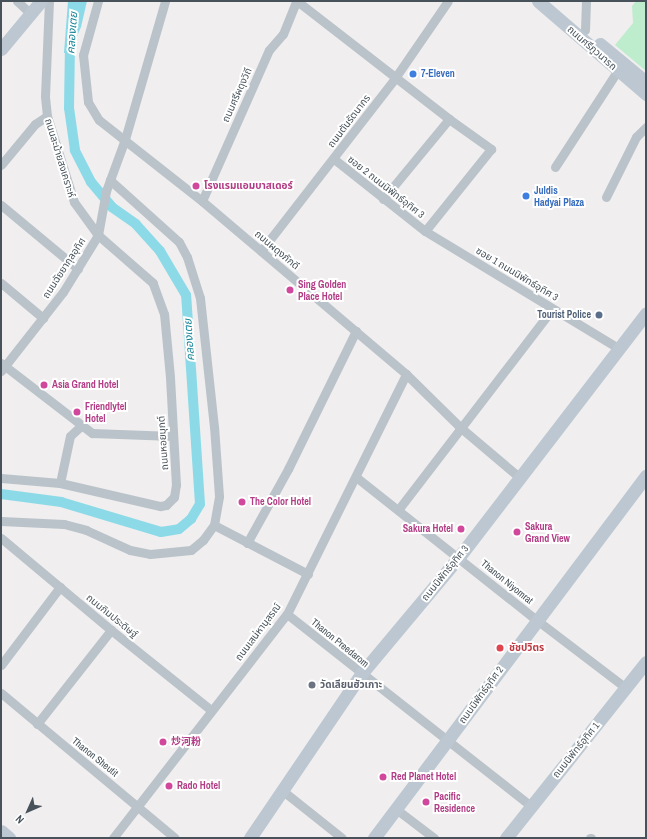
<!DOCTYPE html>
<meta charset="utf-8">
<style>
body{margin:0}
#map{position:relative;width:647px;height:839px;overflow:hidden;background:#f0eeee;font-family:"Archivo Narrow","Noto Sans SC","Noto Sans Thai",sans-serif}
div>[style]{position:absolute}
[style*='--x']{left:calc(var(--x)*1px);top:calc(var(--y)*1px);width:calc(var(--w)*1px);rotate:calc(var(--a)*1deg)}
.green>*{inset:0;background:#bdedcd}
.water>*{inset:0;background:#8cdae8}
.canal>*{height:10px;margin:-5px;padding:0 5px;transform-origin:5px;border-radius:5px;background:#8cdae8}
.street>*{height:9px;margin:-4.5px;padding:0 4.5px;transform-origin:4.5px;border-radius:4.5px;background:#bac3ca}
.secondary>*{height:13px;margin:-6.5px;padding:0 6.5px;transform-origin:6.5px;border-radius:6.5px;background:#bcc7d1}
.dots>*{width:11px;height:11px;translate:-50% -50%;box-sizing:border-box;border:2px solid #fff;border-radius:50%}
span{translate:-50% -50%;white-space:nowrap;text-align:center;line-height:1.15;-webkit-text-stroke:4px #fff;paint-order:stroke}
.street-label{font-size:10px;color:#47525a}
.shop-label{font-size:10px;color:#366cbe;font-weight:700}
.left{translate:0 -50%;text-align:left}
.hotel-label{font-size:10px;color:#b23c85;font-weight:700}
.right{translate:-100% -50%;text-align:right}
.service-label{font-size:10px;color:#4e5e75;font-weight:700}
.health-label{font-size:10px;color:#be3a42;font-weight:700}
.worship-label{font-size:10px;color:#5b616d;font-weight:700}
.water-label{font-size:11px;color:#118094;font-style:italic}
.frame{position:absolute;inset:0;border:2px solid #47525a;pointer-events:none}
.north{position:absolute;left:8px;top:791px;width:40px;height:40px;-webkit-text-stroke:3px #fff;paint-order:stroke;rotate:225deg;font-size:11px;font-weight:700;line-height:16px;text-align:center;color:#47525a}
.north::after{content:'';display:block;margin:auto;width:14px;height:18px;background:#47525a;clip-path:polygon(50% 0,100% 100%,50% 72%,0 100%)}
</style>
<div id="map">
<div class="green">
<i style="clip-path:polygon(636px 1px,646px 1px,646px 71px,615px 45px,633px 23px,632px 6px)"></i>
</div>
<div class="water">
<i style="clip-path:polygon(68px 1px,87px 1px,81px 27px,74px 43px,73px 53px,64px 53px)"></i>
</div>
<div class="canal">
<i style="--x:1;--y:494;--w:61;--a:7.6"></i>
<i style="--x:61;--y:502;--w:104;--a:16.7"></i>
<i style="--x:161;--y:532;--w:18;--a:-9"></i>
<i style="--x:179;--y:529;--w:16;--a:-40"></i>
<i style="--x:191;--y:519;--w:17;--a:-59"></i>
<i style="--x:200;--y:504;--w:209;--a:-93.8"></i>
<i style="--x:186;--y:295;--w:51;--a:-120.6"></i>
<i style="--x:160;--y:251;--w:36;--a:-132"></i>
<i style="--x:136;--y:224;--w:29;--a:-145"></i>
<i style="--x:112;--y:207;--w:33;--a:-130"></i>
<i style="--x:91;--y:182;--w:36;--a:-117"></i>
<i style="--x:75;--y:150;--w:42;--a:-98.1"></i>
<i style="--x:69;--y:108;--w:67;--a:-89.1"></i>
</div>
<div class="street">
<i style="--x:17;--y:1;--w:18;--a:43"></i>
<i style="--x:98;--y:1;--w:56;--a:105.5"></i>
<i style="--x:83;--y:55;--w:47;--a:83.9"></i>
<i style="--x:88;--y:102;--w:21;--a:59"></i>
<i style="--x:99;--y:120;--w:131;--a:38.2"></i>
<i style="--x:202;--y:201;--w:267;--a:40.3"></i>
<i style="--x:406;--y:374;--w:77;--a:44.5"></i>
<i style="--x:461;--y:428;--w:76;--a:40.2"></i>
<i style="--x:297;--y:1;--w:192;--a:37.8"></i>
<i style="--x:449;--y:119;--w:52;--a:35.5"></i>
<i style="--x:491;--y:149;--w:105;--a:128.8"></i>
<i style="--x:585;--y:30;--w:29;--a:-88"></i>
<i style="--x:334;--y:159;--w:116;--a:38.4"></i>
<i style="--x:425;--y:231;--w:226;--a:31.2"></i>
<i style="--x:1;--y:165;--w:53;--a:-50.3"></i>
<i style="--x:35;--y:124;--w:14;--a:-34"></i>
<i style="--x:555;--y:167;--w:116;--a:-57"></i>
<i style="--x:606;--y:197;--w:67;--a:-63.4"></i>
<i style="--x:636;--y:137;--w:14;--a:-45"></i>
<i style="--x:383;--y:199;--w:104;--a:-50.5"></i>
<i style="--x:202;--y:201;--w:165;--a:-66.1"></i>
<i style="--x:269;--y:50;--w:21;--a:-49"></i>
<i style="--x:283;--y:34;--w:35;--a:-68"></i>
<i style="--x:1;--y:205;--w:100;--a:39.7"></i>
<i style="--x:261;--y:251;--w:219;--a:-52.2"></i>
<i style="--x:395;--y:78;--w:93;--a:-55.5"></i>
<i style="--x:1;--y:283;--w:55;--a:39.8"></i>
<i style="--x:1;--y:363;--w:115;--a:37.6"></i>
<i style="--x:92;--y:433;--w:81;--a:2.1"></i>
<i style="--x:1;--y:371;--w:100;--a:-51.9"></i>
<i style="--x:63;--y:292;--w:67;--a:-58.4"></i>
<i style="--x:98;--y:235;--w:45;--a:-79.7"></i>
<i style="--x:106;--y:191;--w:55;--a:-69.9"></i>
<i style="--x:125;--y:139;--w:144;--a:-73.8"></i>
<i style="--x:356;--y:477;--w:232;--a:38.4"></i>
<i style="--x:538;--y:621;--w:111;--a:37.3"></i>
<i style="--x:1;--y:478;--w:59;--a:4.8"></i>
<i style="--x:60;--y:483;--w:103;--a:13"></i>
<i style="--x:160;--y:506;--w:6;--a:-9"></i>
<i style="--x:166;--y:505;--w:11;--a:-45"></i>
<i style="--x:174;--y:497;--w:12;--a:-81"></i>
<i style="--x:176;--y:485;--w:108;--a:-93.2"></i>
<i style="--x:170;--y:377;--w:63;--a:-95.4"></i>
<i style="--x:164;--y:314;--w:33;--a:-110"></i>
<i style="--x:153;--y:283;--w:73;--a:-138.9"></i>
<i style="--x:98;--y:235;--w:41;--a:-126"></i>
<i style="--x:74;--y:202;--w:90;--a:-107.4"></i>
<i style="--x:47;--y:116;--w:20;--a:-96"></i>
<i style="--x:45;--y:96;--w:95;--a:-87.6"></i>
<i style="--x:60;--y:483;--w:48;--a:-78"></i>
<i style="--x:70;--y:436;--w:16;--a:-43"></i>
<i style="--x:398;--y:510;--w:253;--a:-52.5"></i>
<i style="--x:1;--y:521;--w:63;--a:2.7"></i>
<i style="--x:64;--y:524;--w:23;--a:15"></i>
<i style="--x:86;--y:530;--w:48;--a:24.4"></i>
<i style="--x:130;--y:550;--w:20;--a:11"></i>
<i style="--x:150;--y:554;--w:41;--a:-5.6"></i>
<i style="--x:191;--y:550;--w:16;--a:-40"></i>
<i style="--x:203;--y:540;--w:19;--a:-54"></i>
<i style="--x:214;--y:525;--w:29;--a:-80"></i>
<i style="--x:219;--y:496;--w:69;--a:-94.1"></i>
<i style="--x:214;--y:427;--w:130;--a:-96.2"></i>
<i style="--x:200;--y:298;--w:43;--a:-107.6"></i>
<i style="--x:187;--y:257;--w:17;--a:-118"></i>
<i style="--x:179;--y:242;--w:93;--a:-138.1"></i>
<i style="--x:214;--y:525;--w:106;--a:27.5"></i>
<i style="--x:1;--y:538;--w:143;--a:39.9"></i>
<i style="--x:111;--y:630;--w:128;--a:38.7"></i>
<i style="--x:247;--y:543;--w:85;--a:-61"></i>
<i style="--x:288;--y:469;--w:154;--a:-63.8"></i>
<i style="--x:287;--y:614;--w:310;--a:38.2"></i>
<i style="--x:1;--y:665;--w:98;--a:-52.9"></i>
<i style="--x:1;--y:693;--w:226;--a:39.8"></i>
<i style="--x:37;--y:724;--w:120;--a:-51.8"></i>
<i style="--x:283;--y:791;--w:75;--a:38.5"></i>
<i style="--x:396;--y:809;--w:48;--a:37.3"></i>
<i style="--x:113;--y:838;--w:284;--a:-52.2"></i>
<i style="--x:287;--y:614;--w:268;--a:-63.6"></i>
<i style="--x:590;--y:838;--w:1;--a:0"></i>
</div>
<div class="secondary">
<i style="--x:538;--y:1;--w:143;--a:40.7"></i>
<i style="--x:600;--y:44;--w:60;--a:39.6"></i>
<i style="--x:1;--y:49;--w:62;--a:-50.2"></i>
<i style="--x:1;--y:831;--w:11;--a:41"></i>
<i style="--x:250;--y:838;--w:198;--a:-55.9"></i>
<i style="--x:361;--y:674;--w:153;--a:-50.1"></i>
<i style="--x:459;--y:557;--w:307;--a:-52.5"></i>
<i style="--x:374;--y:838;--w:453;--a:-53.1"></i>
<i style="--x:506;--y:838;--w:225;--a:-51.5"></i>
</div>
<div class="dots">
<i style="left:413px;top:74px;background:#3f7fe0"></i>
<i style="left:196px;top:186px;background:#d1479c"></i>
<i style="left:526px;top:196px;background:#3f7fe0"></i>
<i style="left:290px;top:290px;background:#d1479c"></i>
<i style="left:599px;top:315px;background:#5c6f8a"></i>
<i style="left:44px;top:385px;background:#d1479c"></i>
<i style="left:77px;top:412px;background:#d1479c"></i>
<i style="left:242px;top:502px;background:#d1479c"></i>
<i style="left:461px;top:529px;background:#d1479c"></i>
<i style="left:517px;top:532px;background:#d1479c"></i>
<i style="left:500px;top:648px;background:#e0444e"></i>
<i style="left:312px;top:685px;background:#6b7280"></i>
<i style="left:163px;top:742px;background:#d1479c"></i>
<i style="left:383px;top:777px;background:#d1479c"></i>
<i style="left:169px;top:786px;background:#d1479c"></i>
<i style="left:426px;top:802px;background:#d1479c"></i>
</div>
<div class="street-label">
<span style="left:592px;top:48px;rotate:41deg">ถนนศรีภูวนารถ</span>
<span style="left:237px;top:95px;rotate:-66deg">ถนนศรีผดุงวิถี</span>
<span style="left:349px;top:121px;rotate:-53deg">ถนนตันรัตนากร</span>
<span style="left:60px;top:158px;rotate:73deg">ถนนละม้ายสงเคราะห์</span>
<span style="left:386px;top:187px;rotate:38deg">ซอย 2 ถนนนิพัทธ์อุทิศ 3</span>
<span style="left:277px;top:250px;rotate:40deg">ถนนผดุงภักดี</span>
<span style="left:64px;top:268px;rotate:-57deg">ถนนฉัยยากุลอุทิศ</span>
<span style="left:517px;top:274px;rotate:31deg">ซอย 1 ถนนนิพัทธ์อุทิศ 3</span>
<span style="left:163px;top:443px;rotate:-94deg">ถนนหอยมุกต์</span>
<span style="left:445px;top:573px;rotate:-51deg">ถนนนิพัทธ์อุทิศ 3</span>
<span style="left:507px;top:582px;rotate:39deg">Thanon Niyomrat</span>
<span style="left:112px;top:616px;rotate:39deg">ถนนกิมประดิษฐ์</span>
<span style="left:258px;top:632px;rotate:-53deg">ถนนเสน่หานุสรณ์</span>
<span style="left:340px;top:643px;rotate:39deg">Thanon Preedarom</span>
<span style="left:481px;top:695px;rotate:-54deg">ถนนนิพัทธ์อุทิศ 2</span>
<span style="left:576px;top:750px;rotate:-51deg">ถนนนิพัทธ์อุทิศ 1</span>
<span style="left:95px;top:757px;rotate:39deg">Thanon Sheutit</span>
</div>
<div class="shop-label">
<span class="left" style="left:421px;top:74px">7-Eleven</span>
<span class="left" style="left:534px;top:196px">Juldis<br>Hadyai Plaza</span>
</div>
<div class="hotel-label">
<span class="left" style="left:204px;top:186px">โรงแรมแอมบาสเดอร์</span>
<span class="left" style="left:298px;top:290px">Sing Golden<br>Place Hotel</span>
<span class="left" style="left:52px;top:385px">Asia Grand Hotel</span>
<span class="left" style="left:85px;top:412px">Friendlytel<br>Hotel</span>
<span class="left" style="left:250px;top:502px">The Color Hotel</span>
<span class="left" style="left:525px;top:532px">Sakura<br>Grand View</span>
<span class="right" style="left:453px;top:529px">Sakura Hotel</span>
<span class="left" style="left:171px;top:742px">炒河粉</span>
<span class="left" style="left:391px;top:777px">Red Planet Hotel</span>
<span class="left" style="left:177px;top:786px">Rado Hotel</span>
<span class="left" style="left:434px;top:802px">Pacific<br>Residence</span>
</div>
<div class="service-label">
<span class="right" style="left:591px;top:315px">Tourist Police</span>
</div>
<div class="health-label">
<span class="left" style="left:509px;top:648px">ชัชปวิตร</span>
</div>
<div class="worship-label">
<span class="left" style="left:320px;top:685px">วัดเลียนฮัวเกาะ</span>
</div>
<div class="water-label">
<span style="left:72px;top:33px;rotate:-86deg">คลองเตย</span>
<span style="left:189px;top:340px;rotate:-94deg">คลองเตย</span>
</div>
<div class="frame"></div>
<div class="north">N</div>
</div>
